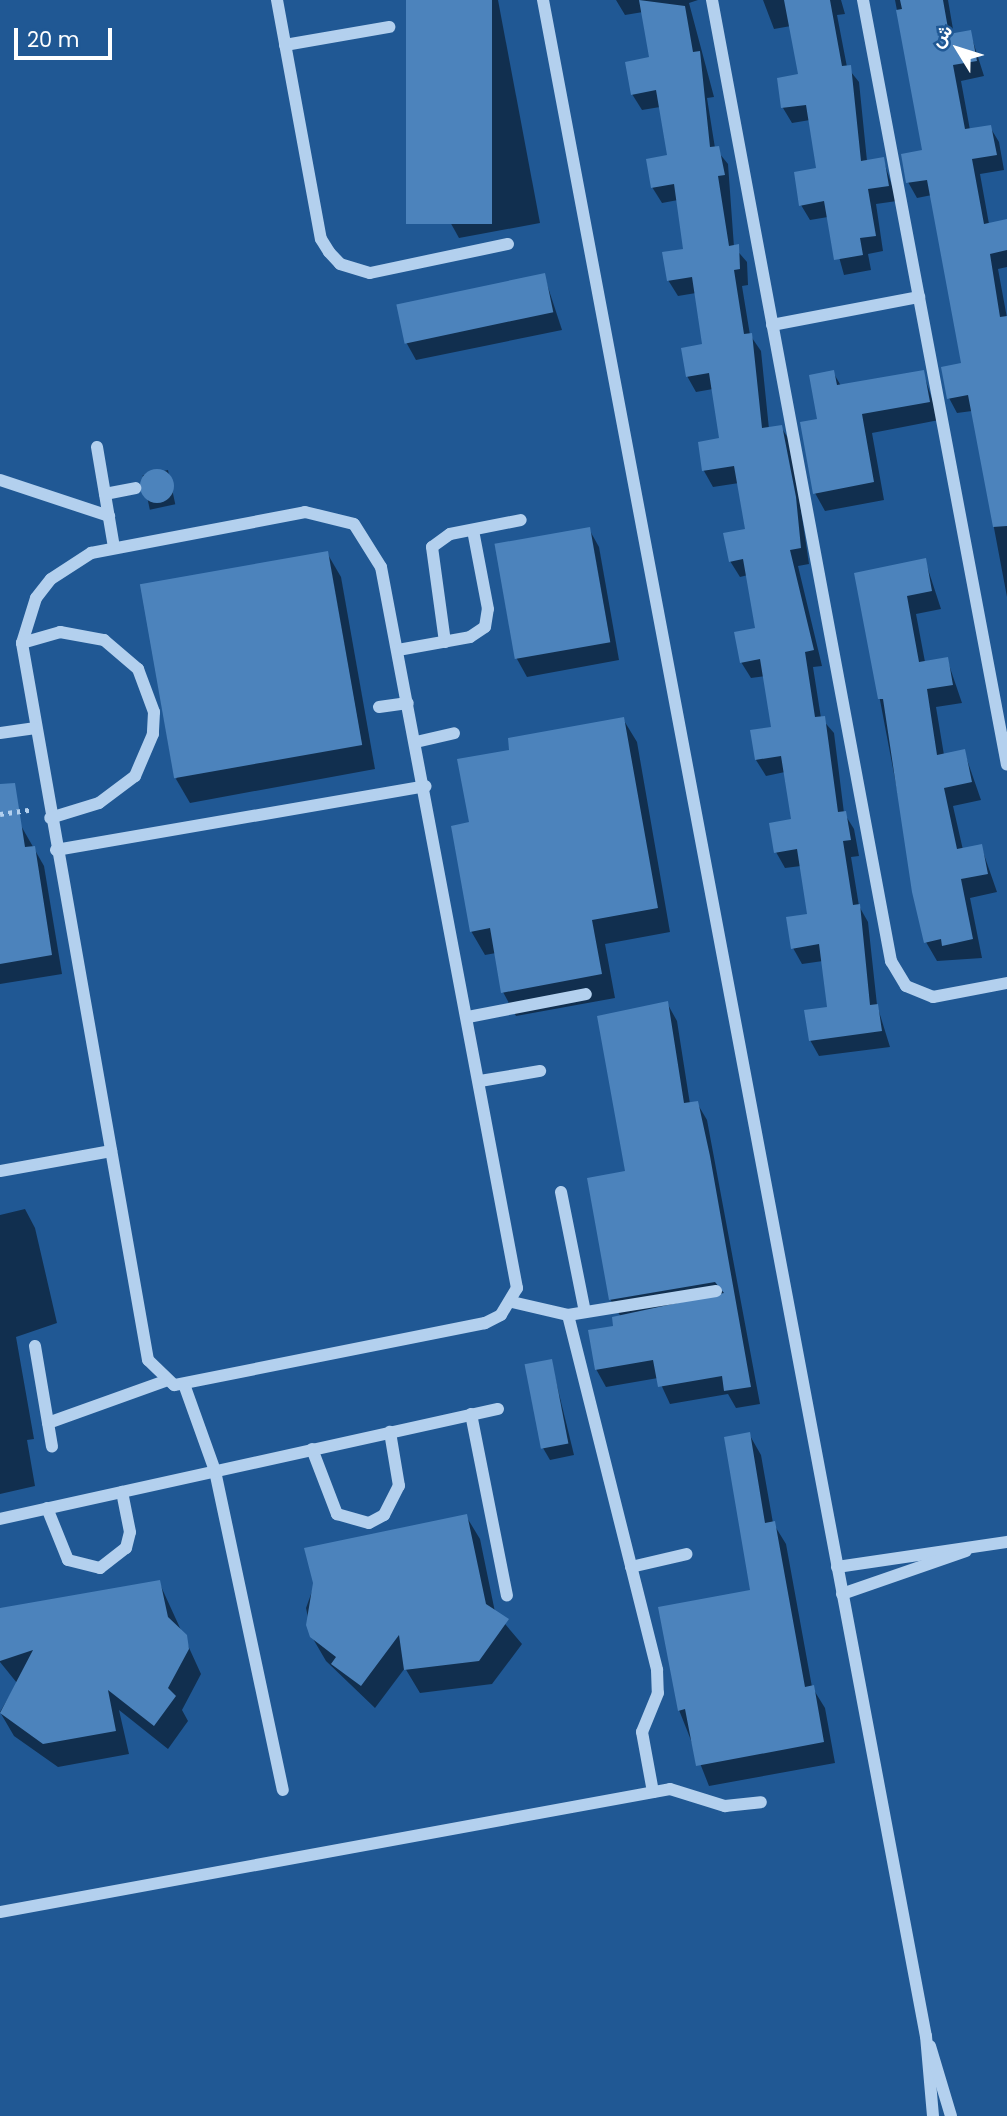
<!DOCTYPE html>
<meta charset="utf-8">
<style>
body{margin:0}
#map{position:relative;width:1007px;height:2116px;overflow:hidden;background:#205894;font-family:Poppins,Vazirmatn,sans-serif}
div>[style]{position:absolute}
[style*='--x']{left:calc(var(--x)*1px);top:calc(var(--y)*1px);width:calc(var(--w)*1px);rotate:calc(var(--a)*1deg)}
.shadow>*{inset:0;background:#0007;transform-origin:0 0}
.building>*{inset:0;background:#4c83bc;transform-origin:0 0}
.round{border-radius:50%}
.path>*{height:4.5px;margin-top:-2.25px;transform-origin:0;background:repeating-linear-gradient(90deg,#b3d0ee 0 3.5px,transparent 0 8.5px)}
.minor>*{height:12px;margin:-6px;padding:0 6px;transform-origin:6px;border-radius:6px;background:#b3d0ee}
span{translate:-50% -50%;white-space:nowrap;text-align:center;line-height:1.15;-webkit-text-stroke:5px #205894;paint-order:stroke}
.north{position:absolute;left:923px;top:14px;width:70px;height:70px;-webkit-text-stroke:5px #205894;paint-order:stroke;rotate:308deg;font-size:19px;font-weight:700;line-height:28px;text-align:center;color:#fff}
.north::after{content:'';display:block;margin:auto;width:24px;height:32px;background:#fff;clip-path:polygon(50% 0,100% 100%,50% 72%,0 100%)}
.scale{position:absolute;left:14px;top:28px;width:98px;height:32px;box-sizing:border-box;border:4px solid #fff;border-top:0;padding-left:9px;font-size:21px;line-height:24px;white-space:nowrap;color:#fff;-webkit-text-stroke:5px #205894;paint-order:stroke}
</style>
<div id="map">
<div class="shadow">
<i style="clip-path:polygon(408px 0,498px 0,540px 223px,459px 238px,449px 220px)"></i>
<i style="clip-path:polygon(616px 0,698px 0,689px 3px,714px 97px,707px 98px,715px 148px,728px 164px,734px 247px,747px 262px,748px 285px,742px 286px,750px 335px,761px 351px,769px 429px,781px 427px,791px 443px,809px 564px,798px 566px,822px 666px,813px 667px,821px 718px,834px 733px,844px 813px,854px 829px,859px 856px,851px 857px,859px 906px,868px 922px,877px 1005px,890px 1047px,819px 1056px,810px 1040px,829px 1009px,823px 961px,802px 964px,793px 948px,809px 915px,801px 866px,785px 868px,776px 852px,793px 821px,785px 772px,766px 776px,756px 760px,773px 728px,765px 676px,751px 678px,741px 662px,757px 630px,748px 575px,740px 577px,730px 561px,747px 531px,739px 483px,713px 487px,704px 471px,700px 443px,721px 440px,713px 389px,696px 392px,687px 376px,704px 346px,696px 293px,678px 296px,668px 280px,685px 251px,678px 200px,662px 203px,652px 187px,669px 157px,660px 107px,642px 110px,632px 94px,651px 59px,643px 12px,625px 15px)"></i>
<i style="clip-path:polygon(763px 0,841px 0,845px 14px,837px 15px,847px 67px,859px 82px,867px 161px,883px 159px,897px 201px,876px 204px,883px 251px,868px 254px,871px 270px,844px 275px,828px 217px,810px 220px,801px 205px,818px 170px,810px 120px,792px 123px,783px 108px,779px 79px,800px 75px,791px 26px,774px 29px)"></i>
<i style="clip-path:polygon(895px 0,948px 0,954px 35px,970px 32px,984px 76px,961px 81px,970px 130px,990px 127px,999px 142px,1004px 170px,980px 174px,989px 224px,1007px 221px,1007px 267px,998px 269px,1007px 318px,1007px 597px,972px 411px,957px 413px,949px 398px,963px 364px,932px 195px,917px 198px,908px 182px,924px 152px)"></i>
<i style="clip-path:polygon(544px 275px,562px 330px,416px 360px,406px 342px)"></i>
<i style="clip-path:polygon(833px 372px,841px 386px,923px 372px,939px 420px,872px 433px,884px 500px,825px 511px,815px 493px,819px 421px)"></i>
<i style="left:168px;top:470px;width:35px;height:26px;rotate:78deg"></i>
<i style="clip-path:polygon(589px 529px,599px 547px,619px 660px,527px 677px,517px 659px,496px 545px)"></i>
<i style="clip-path:polygon(327px 553px,341px 577px,375px 769px,190px 803px,176px 779px)"></i>
<i style="clip-path:polygon(925px 560px,941px 609px,916px 614px,925px 662px,947px 659px,962px 703px,936px 707px,944px 755px,964px 751px,981px 800px,953px 806px,963px 850px,981px 846px,997px 892px,970px 898px,982px 958px,937px 961px,926px 942px,856px 574px)"></i>
<i style="clip-path:polygon(623px 719px,637px 742px,670px 932px,605px 944px,615px 998px,516px 1016px,503px 992px,496px 953px,485px 955px,471px 931px,471px 823px,511px 751px)"></i>
<i style="clip-path:polygon(20px 824px,44px 866px,62px 974px,0 984px,0 827px)"></i>
<i style="clip-path:polygon(667px 1003px,677px 1021px,690px 1104px,697px 1103px,707px 1120px,760px 1404px,736px 1408px,728px 1394px,670px 1404px,658px 1378px,606px 1387px,596px 1369px,621px 1317px,610px 1299px,627px 1172px)"></i>
<i style="clip-path:polygon(25px 1209px,35px 1228px,57px 1323px,16px 1337px,34px 1439px,27px 1440px,35px 1486px,0 1494px,0 1215px)"></i>
<i style="clip-path:polygon(551px 1361px,574px 1455px,550px 1460px,543px 1448px)"></i>
<i style="clip-path:polygon(749px 1434px,761px 1455px,773px 1523px,786px 1544px,812px 1687px,825px 1708px,835px 1763px,709px 1786px,679px 1710px,752px 1591px)"></i>
<i style="clip-path:polygon(466px 1516px,480px 1539px,495px 1612px,522px 1644px,492px 1684px,420px 1693px,405px 1668px,375px 1708px,326px 1661px,312px 1637px,306px 1608px,315px 1583px)"></i>
<i style="clip-path:polygon(159px 1582px,201px 1674px,182px 1710px,188px 1721px,168px 1749px,119px 1710px,129px 1754px,58px 1767px,14px 1736px,0 1712px,17px 1683px,0 1662px,0 1610px)"></i>
</div>
<div class="building">
<i style="left:406px;top:0;width:86px;height:224px"></i>
<i style="clip-path:polygon(639px 0,685px 6px,693px 52px,700px 51px,710px 147px,719px 146px,725px 175px,718px 176px,729px 246px,739px 244px,740px 269px,734px 270px,744px 334px,752px 333px,762px 428px,782px 425px,796px 497px,801px 548px,790px 550px,814px 650px,805px 652px,815px 717px,825px 716px,838px 812px,846px 811px,851px 840px,843px 841px,853px 905px,860px 904px,870px 1005px,878px 1004px,882px 1031px,809px 1041px,804px 1010px,827px 1007px,819px 944px,791px 949px,786px 917px,807px 914px,797px 849px,774px 853px,769px 823px,791px 819px,781px 756px,755px 760px,750px 730px,771px 727px,760px 659px,740px 663px,734px 632px,755px 628px,743px 559px,729px 562px,723px 533px,745px 529px,734px 466px,702px 471px,698px 442px,719px 438px,709px 373px,686px 377px,681px 348px,702px 344px,692px 277px,667px 281px,662px 252px,683px 249px,674px 184px,651px 188px,646px 159px,667px 155px,656px 90px,631px 95px,625px 62px,649px 57px)"></i>
<i style="clip-path:polygon(784px 0,830px 0,842px 66px,851px 65px,861px 161px,884px 157px,889px 186px,868px 189px,876px 236px,860px 238px,863px 255px,834px 260px,824px 201px,799px 206px,794px 172px,816px 168px,806px 105px,781px 108px,777px 78px,798px 74px)"></i>
<i style="clip-path:polygon(900px 0,943px 0,949px 34px,971px 30px,977px 61px,953px 65px,965px 129px,991px 125px,997px 155px,972px 159px,984px 224px,1007px 219px,1007px 250px,990px 254px,1000px 317px,1007px 316px,1007px 526px,993px 527px,968px 395px,947px 399px,941px 367px,961px 363px,927px 180px,906px 183px,901px 154px,922px 150px,896px 10px,902px 9px)"></i>
<i style="left:545px;top:273px;width:40px;height:152px;rotate:78deg"></i>
<i style="clip-path:polygon(834px 370px,837px 385px,924px 370px,930px 402px,862px 414px,874px 482px,813px 494px,800px 422px,817px 419px,809px 375px)"></i>
<i class="round" style="left:140px;top:469px;width:34px;height:34px"></i>
<i style="left:590px;top:527px;width:117px;height:97px;rotate:80deg"></i>
<i style="left:328px;top:551px;width:197px;height:191px;rotate:80deg"></i>
<i style="clip-path:polygon(926px 558px,932px 591px,907px 596px,919px 662px,948px 657px,953px 685px,927px 689px,937px 755px,965px 749px,972px 782px,944px 788px,957px 849px,982px 844px,988px 874px,961px 879px,973px 939px,942px 946px,941px 939px,924px 943px,912px 892px,883px 699px,878px 699px,854px 573px)"></i>
<i style="clip-path:polygon(624px 717px,658px 908px,592px 920px,602px 974px,501px 993px,490px 928px,470px 932px,451px 826px,469px 822px,457px 759px,509px 750px,508px 738px)"></i>
<i style="clip-path:polygon(15px 783px,25px 847px,35px 846px,52px 955px,0 964px,0 784px)"></i>
<i style="clip-path:polygon(668px 1001px,684px 1103px,698px 1101px,710px 1156px,751px 1387px,724px 1391px,722px 1376px,658px 1387px,653px 1360px,595px 1370px,588px 1330px,613px 1326px,612px 1317px,724px 1293px,715px 1282px,609px 1300px,587px 1178px,625px 1171px,597px 1016px)"></i>
<i style="left:552px;top:1359px;width:86px;height:28px;rotate:79deg"></i>
<i style="clip-path:polygon(750px 1432px,765px 1523px,775px 1521px,805px 1687px,814px 1685px,824px 1742px,696px 1766px,685px 1709px,678px 1711px,658px 1607px,750px 1590px,724px 1437px)"></i>
<i style="clip-path:polygon(467px 1514px,486px 1604px,509px 1619px,479px 1661px,404px 1670px,399px 1635px,361px 1686px,331px 1664px,336px 1657px,310px 1637px,306px 1625px,313px 1583px,304px 1548px)"></i>
<i style="clip-path:polygon(160px 1580px,168px 1617px,187px 1635px,189px 1649px,168px 1688px,176px 1696px,154px 1726px,108px 1690px,116px 1731px,43px 1744px,0 1713px,33px 1650px,0 1661px,0 1608px)"></i>
</div>
<div class="path">
<i style="--x:0;--y:814;--w:30;--a:-8"></i>
</div>
<div class="minor">
<i style="--x:277;--y:0;--w:243;--a:79.6"></i>
<i style="--x:321;--y:239;--w:15;--a:58"></i>
<i style="--x:329;--y:252;--w:16;--a:47"></i>
<i style="--x:340;--y:264;--w:31;--a:17"></i>
<i style="--x:370;--y:273;--w:141;--a:-11.9"></i>
<i style="--x:543;--y:0;--w:2072;--a:79.35"></i>
<i style="--x:926;--y:2036;--w:80;--a:85"></i>
<i style="--x:712;--y:0;--w:978;--a:79.45"></i>
<i style="--x:891;--y:961;--w:29;--a:59"></i>
<i style="--x:906;--y:986;--w:29;--a:22"></i>
<i style="--x:933;--y:997;--w:75;--a:-10.7"></i>
<i style="--x:863;--y:0;--w:778;--a:79.34"></i>
<i style="--x:285;--y:45;--w:106;--a:-9.8"></i>
<i style="--x:772;--y:325;--w:150;--a:-10.8"></i>
<i style="--x:97;--y:447;--w:102;--a:80.4"></i>
<i style="--x:0;--y:480;--w:115;--a:18.3"></i>
<i style="--x:105;--y:494;--w:31;--a:-11"></i>
<i style="--x:305;--y:512;--w:50;--a:13.8"></i>
<i style="--x:354;--y:524;--w:51;--a:57.9"></i>
<i style="--x:381;--y:567;--w:734;--a:79.32"></i>
<i style="--x:517;--y:1288;--w:31;--a:121"></i>
<i style="--x:501;--y:1315;--w:18;--a:153"></i>
<i style="--x:485;--y:1323;--w:317;--a:168.7"></i>
<i style="--x:174;--y:1385;--w:36;--a:-136"></i>
<i style="--x:148;--y:1360;--w:728;--a:-99.97"></i>
<i style="--x:22;--y:643;--w:47;--a:-72.7"></i>
<i style="--x:36;--y:598;--w:24;--a:-52"></i>
<i style="--x:51;--y:579;--w:48;--a:-33"></i>
<i style="--x:91;--y:553;--w:218;--a:-10.8"></i>
<i style="--x:445;--y:642;--w:96;--a:-97.8"></i>
<i style="--x:432;--y:547;--w:22;--a:-36"></i>
<i style="--x:450;--y:534;--w:72;--a:-11.2"></i>
<i style="--x:22;--y:643;--w:40;--a:-16"></i>
<i style="--x:60;--y:632;--w:45;--a:10.3"></i>
<i style="--x:104;--y:640;--w:45;--a:40.5"></i>
<i style="--x:138;--y:669;--w:46;--a:69.6"></i>
<i style="--x:154;--y:712;--w:22;--a:93"></i>
<i style="--x:153;--y:734;--w:46;--a:113.2"></i>
<i style="--x:135;--y:776;--w:45;--a:143.1"></i>
<i style="--x:99;--y:803;--w:51;--a:163"></i>
<i style="--x:398;--y:650;--w:73;--a:-10.2"></i>
<i style="--x:470;--y:637;--w:18;--a:-34"></i>
<i style="--x:485;--y:627;--w:18;--a:-81"></i>
<i style="--x:488;--y:609;--w:80;--a:-100.8"></i>
<i style="--x:379;--y:707;--w:29;--a:-8"></i>
<i style="--x:0;--y:733;--w:36;--a:-8"></i>
<i style="--x:416;--y:742;--w:39;--a:-13"></i>
<i style="--x:56;--y:850;--w:375;--a:-9.8"></i>
<i style="--x:468;--y:1017;--w:120;--a:-11"></i>
<i style="--x:480;--y:1081;--w:61;--a:-9.5"></i>
<i style="--x:0;--y:1171;--w:113;--a:-10.2"></i>
<i style="--x:561;--y:1192;--w:122;--a:78.7"></i>
<i style="--x:512;--y:1302;--w:57;--a:13.1"></i>
<i style="--x:568;--y:1315;--w:150;--a:-9.2"></i>
<i style="--x:568;--y:1315;--w:366;--a:75.9"></i>
<i style="--x:657;--y:1670;--w:23;--a:88"></i>
<i style="--x:658;--y:1693;--w:42;--a:112.3"></i>
<i style="--x:642;--y:1732;--w:61;--a:79.6"></i>
<i style="--x:35;--y:1346;--w:102;--a:80.4"></i>
<i style="--x:185;--y:1387;--w:89;--a:70.3"></i>
<i style="--x:215;--y:1471;--w:326;--a:78"></i>
<i style="--x:471;--y:1414;--w:185;--a:78.8"></i>
<i style="--x:48;--y:1423;--w:124;--a:-19.7"></i>
<i style="--x:312;--y:1449;--w:70;--a:69"></i>
<i style="--x:337;--y:1514;--w:33;--a:16"></i>
<i style="--x:369;--y:1523;--w:17;--a:-28"></i>
<i style="--x:384;--y:1515;--w:33;--a:-63"></i>
<i style="--x:399;--y:1486;--w:55;--a:-99.5"></i>
<i style="--x:47;--y:1508;--w:56;--a:68"></i>
<i style="--x:68;--y:1560;--w:33;--a:14"></i>
<i style="--x:100;--y:1568;--w:33;--a:-38"></i>
<i style="--x:126;--y:1548;--w:16;--a:-76"></i>
<i style="--x:130;--y:1532;--w:41;--a:-101.3"></i>
<i style="--x:0;--y:1519;--w:510;--a:-12.46"></i>
<i style="--x:631;--y:1567;--w:57;--a:-13.1"></i>
<i style="--x:837;--y:1567;--w:172;--a:-8.4"></i>
<i style="--x:842;--y:1594;--w:131;--a:-19.1"></i>
<i style="--x:0;--y:1912;--w:681;--a:-10.4"></i>
<i style="--x:670;--y:1789;--w:58;--a:17.2"></i>
<i style="--x:725;--y:1806;--w:36;--a:-6"></i>
<i style="--x:930;--y:2046;--w:73;--a:73.3"></i>
</div>
<div class="north">ش</div>
<div class="scale">20 m</div>
</div>
